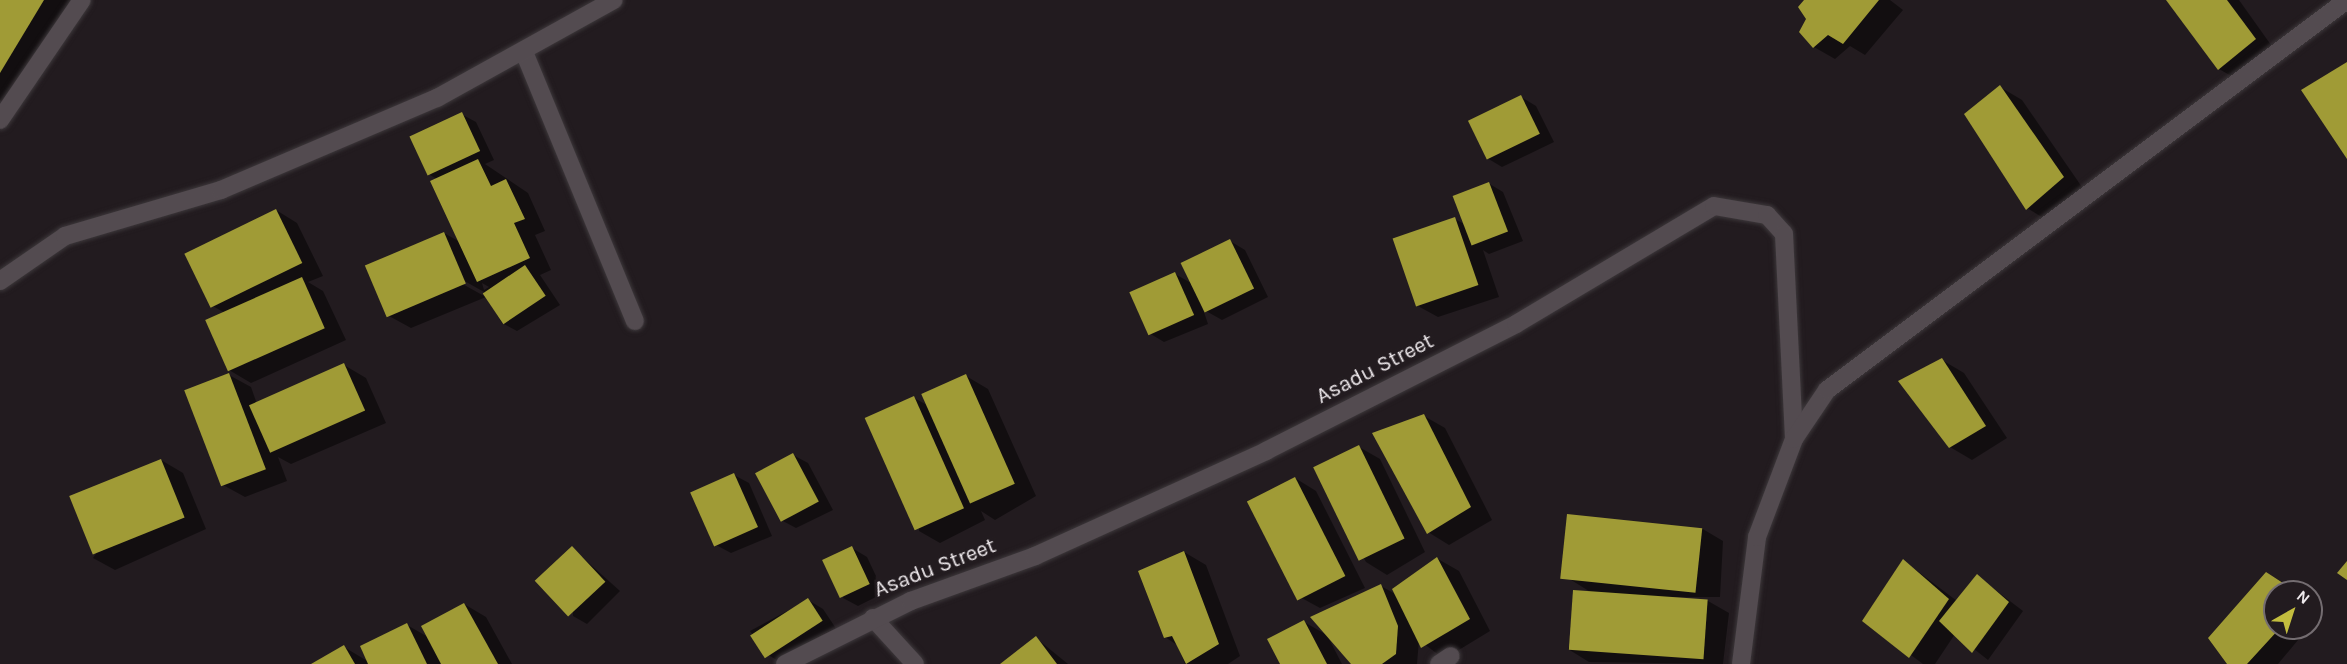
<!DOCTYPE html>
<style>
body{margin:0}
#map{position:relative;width:2347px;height:664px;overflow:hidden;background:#221b1f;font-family:Karla,sans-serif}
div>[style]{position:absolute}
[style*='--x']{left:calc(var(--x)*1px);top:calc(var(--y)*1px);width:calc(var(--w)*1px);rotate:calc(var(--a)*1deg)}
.shadow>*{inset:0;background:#0007}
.building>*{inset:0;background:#a09b36;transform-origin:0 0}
.roads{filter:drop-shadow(0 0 2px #3d383b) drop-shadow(0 0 2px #3d383b)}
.street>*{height:18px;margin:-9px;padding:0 9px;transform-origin:9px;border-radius:9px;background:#534b50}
span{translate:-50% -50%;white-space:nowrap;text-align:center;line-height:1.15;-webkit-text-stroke:6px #221b1f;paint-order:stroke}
.street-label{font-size:22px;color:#eee9ec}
.north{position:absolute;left:2263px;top:580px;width:60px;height:60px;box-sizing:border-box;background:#221b1f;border:2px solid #746d71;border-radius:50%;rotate:39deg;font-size:16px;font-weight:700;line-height:24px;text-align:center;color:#eee9ec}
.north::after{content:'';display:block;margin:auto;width:21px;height:27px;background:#c3bd3e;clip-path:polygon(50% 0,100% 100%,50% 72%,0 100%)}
</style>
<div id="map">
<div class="shadow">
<i style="clip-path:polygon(0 0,81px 0,15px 109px,0 100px)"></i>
<i style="clip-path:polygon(1806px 0,1890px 0,1903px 10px,1865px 55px,1850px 46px,1835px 59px,1814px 47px)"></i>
<i style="clip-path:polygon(2168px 0,2239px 0,2276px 52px,2240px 81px,2219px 69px)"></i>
<i style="clip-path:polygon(2000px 87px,2022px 100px,2084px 190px,2048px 221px,2027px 208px)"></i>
<i style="clip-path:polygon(1521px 97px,1536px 106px,1554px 142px,1502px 167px,1487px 158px)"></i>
<i style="clip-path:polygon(evenodd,461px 114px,476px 122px,494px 160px,485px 164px,528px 193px,545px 231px,535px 235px,551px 270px,540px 275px,560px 305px,517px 331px,502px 323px,486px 297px,411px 328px,389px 316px,444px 233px,460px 242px,437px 179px,430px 175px,461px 114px,461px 279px,484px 292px,484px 296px,459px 282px,461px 279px,461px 114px,482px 283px,489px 287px,484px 290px,482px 283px)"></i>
<i style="clip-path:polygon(1488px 183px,1503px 192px,1523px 241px,1489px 254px,1483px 250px,1499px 297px,1438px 317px,1416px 305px,1455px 219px,1466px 225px)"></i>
<i style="clip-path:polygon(276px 210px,297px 223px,323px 276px,308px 282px,323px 291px,346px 340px,251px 383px,229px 370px,225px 313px,211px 305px)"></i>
<i style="clip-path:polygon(1230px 241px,1245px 250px,1268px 297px,1222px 320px,1206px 311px,1198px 294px,1208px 324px,1164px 342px,1149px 333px,1175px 274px,1193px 284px)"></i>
<i style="clip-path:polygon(1942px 360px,1964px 373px,2007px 438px,1972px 460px,1950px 447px)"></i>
<i style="clip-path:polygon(344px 365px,366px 378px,386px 423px,291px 464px,278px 457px,287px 481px,245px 497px,223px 485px,229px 375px,251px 387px,257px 404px)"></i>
<i style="clip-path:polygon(966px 376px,988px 389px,1036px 496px,995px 520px,981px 511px,985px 520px,940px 543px,919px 531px,914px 398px,929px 406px)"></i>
<i style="clip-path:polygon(1424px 416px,1445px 428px,1492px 520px,1449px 545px,1428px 532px)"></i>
<i style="clip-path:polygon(1359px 447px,1380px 459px,1425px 552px,1387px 575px,1366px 562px,1317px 470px)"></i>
<i style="clip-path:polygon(793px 455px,808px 463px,833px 510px,796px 528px,781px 520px)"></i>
<i style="clip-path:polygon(161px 460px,183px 473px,206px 529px,115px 570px,93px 558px)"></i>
<i style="clip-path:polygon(734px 475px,749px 483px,772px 536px,731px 553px,716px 545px)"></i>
<i style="clip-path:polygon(1295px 478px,1316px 491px,1365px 588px,1320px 608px,1298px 596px)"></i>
<i style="clip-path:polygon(1701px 528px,1723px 541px,1720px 597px,1647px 597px,1708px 601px,1729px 613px,1723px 664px,1589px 662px,1568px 649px,1592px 593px,1568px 578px)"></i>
<i style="clip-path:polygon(572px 548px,620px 591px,587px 624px,573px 616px)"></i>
<i style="clip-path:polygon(852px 548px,867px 557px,884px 593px,858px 606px,843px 598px)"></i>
<i style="clip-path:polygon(1184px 552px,1206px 565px,1240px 656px,1228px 664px,1185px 664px,1177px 645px,1165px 637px)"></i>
<i style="clip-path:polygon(1438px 559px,1459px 571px,1490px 631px,1444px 659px,1419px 640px,1417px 664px,1353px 664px,1381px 586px,1397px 595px)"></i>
<i style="clip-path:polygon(1904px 561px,1957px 601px,1977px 576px,2023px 611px,1988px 660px,1955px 634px,1935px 664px,1923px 664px,1864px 620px)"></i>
<i style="clip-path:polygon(2267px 574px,2301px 592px,2275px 592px,2275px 628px,2308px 628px,2278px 664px,2229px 664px)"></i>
<i style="clip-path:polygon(2311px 598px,2322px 612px,2311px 625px)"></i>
<i style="clip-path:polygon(808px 600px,823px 609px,837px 630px,780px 662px,765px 653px,750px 631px)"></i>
<i style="clip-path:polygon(464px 604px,486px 617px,512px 664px,314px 664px,344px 647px,369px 662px,407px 625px,428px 637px)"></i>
<i style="clip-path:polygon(1304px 622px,1327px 635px,1342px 664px,1282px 664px)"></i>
<i style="clip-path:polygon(1036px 638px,1068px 664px,1002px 664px)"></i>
</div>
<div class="building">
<i style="clip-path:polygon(0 0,44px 0,0 73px)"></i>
<i style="clip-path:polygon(1804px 0,1879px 0,1843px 44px,1828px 35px,1813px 48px,1799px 32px,1806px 19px,1798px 7px)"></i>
<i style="clip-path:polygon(2166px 0,2227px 0,2256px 39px,2218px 70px)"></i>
<i style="clip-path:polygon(2347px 62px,2347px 159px,2301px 90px)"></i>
<i style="clip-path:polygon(2000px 85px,2064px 177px,2026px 210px,1964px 114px)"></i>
<i style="left:1521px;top:95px;width:43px;height:59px;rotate:64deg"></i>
<i style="left:462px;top:112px;width:43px;height:58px;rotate:65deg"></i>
<i style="clip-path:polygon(478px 159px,491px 186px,506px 179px,525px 219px,514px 223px,530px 258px,477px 282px,430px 181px)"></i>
<i style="left:1489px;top:182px;width:53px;height:39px;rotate:69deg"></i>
<i style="left:276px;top:209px;width:60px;height:102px;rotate:64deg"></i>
<i style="left:1455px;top:217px;width:72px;height:66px;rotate:71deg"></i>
<i style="left:444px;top:232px;width:56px;height:86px;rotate:67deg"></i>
<i style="left:1230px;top:239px;width:55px;height:55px;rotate:64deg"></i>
<i style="left:525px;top:265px;width:37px;height:51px;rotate:56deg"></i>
<i style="left:1175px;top:272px;width:47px;height:50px;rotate:66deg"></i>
<i style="left:302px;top:277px;width:56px;height:106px;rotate:66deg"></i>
<i style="clip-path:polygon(1942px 358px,1986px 426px,1949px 448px,1898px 381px)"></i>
<i style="left:344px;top:363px;width:52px;height:104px;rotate:66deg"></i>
<i style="left:229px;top:373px;width:103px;height:48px;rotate:69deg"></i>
<i style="left:966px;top:374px;width:120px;height:49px;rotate:66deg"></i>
<i style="left:914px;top:396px;width:123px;height:54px;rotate:66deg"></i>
<i style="clip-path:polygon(1424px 414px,1471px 507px,1427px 534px,1372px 433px)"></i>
<i style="left:1359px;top:445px;width:104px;height:51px;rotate:64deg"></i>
<i style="left:793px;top:453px;width:55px;height:43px;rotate:62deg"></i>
<i style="left:161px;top:459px;width:63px;height:99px;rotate:68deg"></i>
<i style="left:734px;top:473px;width:59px;height:48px;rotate:66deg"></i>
<i style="left:1295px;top:477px;width:111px;height:54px;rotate:63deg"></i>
<i style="left:1567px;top:514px;width:136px;height:65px;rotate:6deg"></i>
<i style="left:572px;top:546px;width:49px;height:51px;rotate:47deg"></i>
<i style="left:852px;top:546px;width:42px;height:33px;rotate:65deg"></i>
<i style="clip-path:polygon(1184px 551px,1219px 644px,1186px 664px,1172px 636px,1164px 638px,1138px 571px)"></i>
<i style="clip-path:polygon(1437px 557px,1470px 619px,1421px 648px,1392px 589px)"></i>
<i style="clip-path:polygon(1903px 559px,1949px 599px,1909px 658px,1862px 621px)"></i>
<i style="clip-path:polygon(2347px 561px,2347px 580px,2337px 573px)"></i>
<i style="clip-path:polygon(2266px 572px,2297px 592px,2275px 592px,2275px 628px,2280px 628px,2247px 664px,2227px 664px,2208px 638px)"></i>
<i style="clip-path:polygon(1977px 574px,2009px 602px,1972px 653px,1939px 621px)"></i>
<i style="clip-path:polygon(1381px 584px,1398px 626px,1396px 654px,1382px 664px,1351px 664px,1310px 617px)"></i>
<i style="left:1573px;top:590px;width:135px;height:60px;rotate:4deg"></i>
<i style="left:808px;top:598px;width:27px;height:69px;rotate:57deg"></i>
<i style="clip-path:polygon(464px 603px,498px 664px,441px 664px,421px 626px)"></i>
<i style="clip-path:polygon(1304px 620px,1327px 664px,1280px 664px,1267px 639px)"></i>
<i style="clip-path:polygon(407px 623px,427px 664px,368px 664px,360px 646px)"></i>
<i style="clip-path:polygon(1036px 636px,1057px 664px,1000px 664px)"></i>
<i style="clip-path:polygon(344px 645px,355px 664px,311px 664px)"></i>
</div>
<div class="roads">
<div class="street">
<i style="--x:524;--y:52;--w:291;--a:67.6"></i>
<i style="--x:0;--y:120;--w:145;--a:-55.7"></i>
<i style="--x:0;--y:281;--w:79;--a:-34.7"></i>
<i style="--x:65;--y:236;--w:163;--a:-16.4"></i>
<i style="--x:221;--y:190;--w:235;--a:-23.1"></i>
<i style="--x:437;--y:98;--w:202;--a:-29"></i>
<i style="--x:873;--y:618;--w:62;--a:47.6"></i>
<i style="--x:785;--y:664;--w:141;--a:-26.6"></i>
<i style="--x:911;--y:601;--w:132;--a:-19.9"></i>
<i style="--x:1035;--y:556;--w:254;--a:-24.4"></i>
<i style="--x:1266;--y:451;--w:280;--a:-26.9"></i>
<i style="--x:1516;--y:324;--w:230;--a:-30.8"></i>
<i style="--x:1714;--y:206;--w:54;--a:9.6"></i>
<i style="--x:1767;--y:215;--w:25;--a:48"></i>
<i style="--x:1784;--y:234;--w:205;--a:87.2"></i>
<i style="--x:1439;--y:664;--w:14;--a:-34"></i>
<i style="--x:1741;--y:664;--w:128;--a:-82.8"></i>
<i style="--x:1757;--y:537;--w:105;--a:-69.3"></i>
<i style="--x:1794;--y:439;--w:59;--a:-56"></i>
<i style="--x:1827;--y:390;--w:650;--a:-36.87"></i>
</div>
</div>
<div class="street-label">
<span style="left:1375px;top:369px;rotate:-27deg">Asadu Street</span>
<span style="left:935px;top:568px;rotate:-21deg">Asadu Street</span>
</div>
<div class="north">N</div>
</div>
